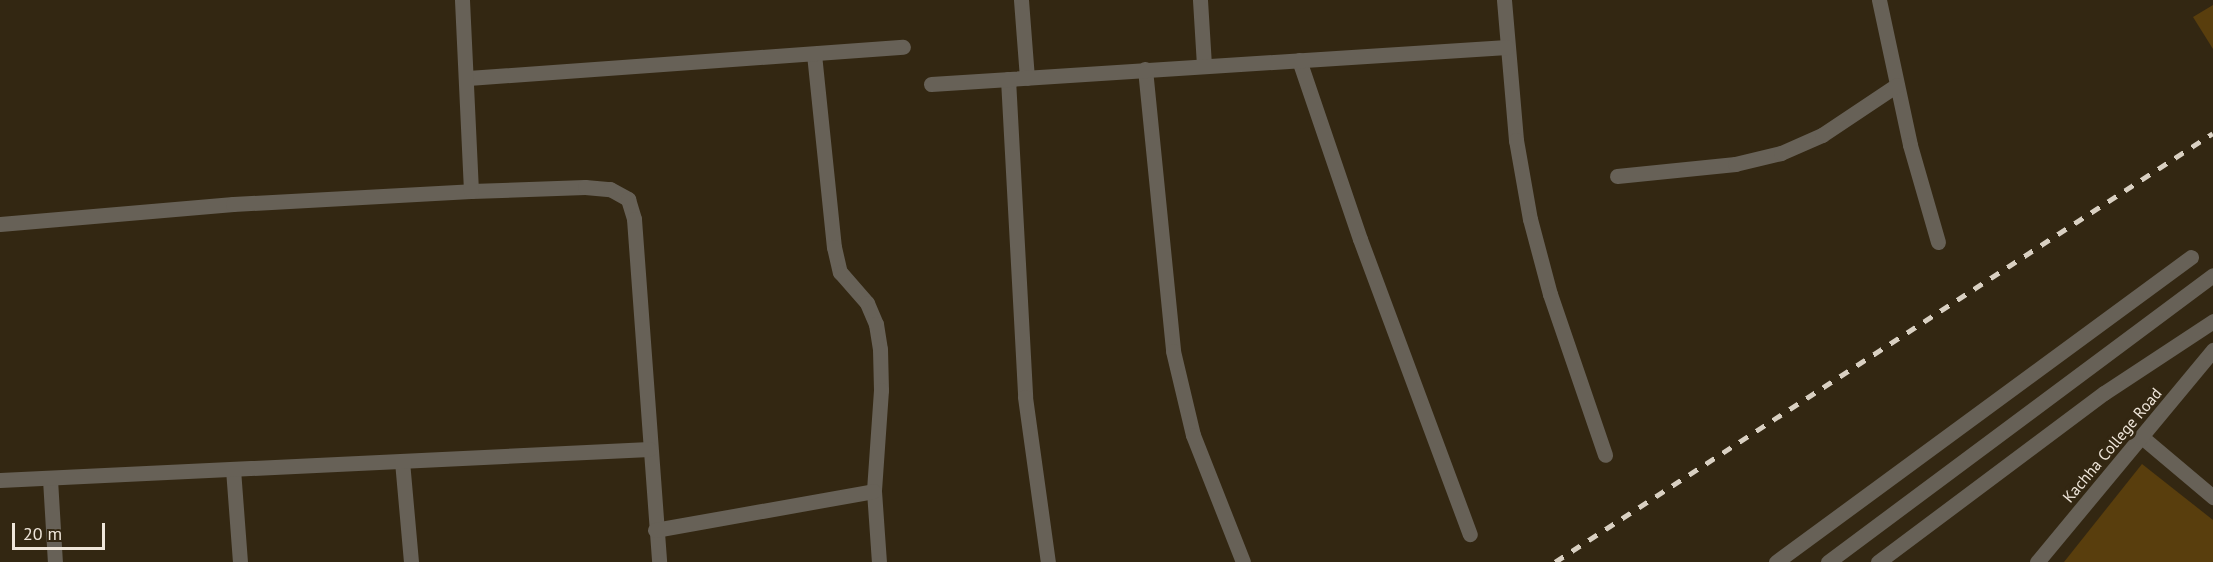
<!DOCTYPE html>
<style>
body{margin:0}
#map{position:relative;width:2213px;height:562px;overflow:hidden;background:#332712;font-family:"PT Sans",sans-serif}
div>[style]{position:absolute}
[style*='--x']{left:calc(var(--x)*1px);top:calc(var(--y)*1px);width:calc(var(--w)*1px);rotate:calc(var(--a)*1deg)}
.building>*{inset:0;background:#593e0d}
.minor>*{height:15px;margin:-7.5px;padding:0 7.5px;transform-origin:7.5px;border-radius:7.5px;background:#676157}
.rail>*{height:4.5px;margin-top:-2.25px;transform-origin:0;background:repeating-linear-gradient(90deg,#d9d0c2 0 10px,transparent 0 20px)}
span{translate:-50% -50%;white-space:nowrap;text-align:center;line-height:1.15;-webkit-text-stroke:6px #332712;paint-order:stroke}
.street-label{font-size:16px;color:#efe6da}
.scale{position:absolute;left:12px;top:523px;width:93px;height:27px;box-sizing:border-box;border:3px solid #efe6da;border-top:0;padding-left:8px;font-size:18px;line-height:21px;white-space:nowrap;color:#efe6da;-webkit-text-stroke:4px #332712;paint-order:stroke}
</style>
<div id="map">
<div class="building">
<i style="clip-path:polygon(2213px 5px,2213px 49px,2193px 17px)"></i>
<i style="clip-path:polygon(2142px 464px,2213px 520px,2213px 562px,2064px 562px)"></i>
</div>
<div class="minor">
<i style="--x:1021;--y:0;--w:78;--a:85.6"></i>
<i style="--x:1200;--y:0;--w:65;--a:86.5"></i>
<i style="--x:1504;--y:0;--w:141;--a:85.1"></i>
<i style="--x:1516;--y:140;--w:80;--a:80"></i>
<i style="--x:1530;--y:219;--w:78;--a:75.1"></i>
<i style="--x:1550;--y:294;--w:170;--a:71.1"></i>
<i style="--x:1879;--y:0;--w:148;--a:77.9"></i>
<i style="--x:1910;--y:145;--w:101;--a:73.9"></i>
<i style="--x:814;--y:54;--w:194;--a:84.1"></i>
<i style="--x:834;--y:247;--w:26;--a:77"></i>
<i style="--x:840;--y:272;--w:41;--a:48.9"></i>
<i style="--x:867;--y:303;--w:23;--a:67"></i>
<i style="--x:876;--y:324;--w:25;--a:81"></i>
<i style="--x:880;--y:349;--w:41;--a:88.6"></i>
<i style="--x:881;--y:390;--w:101;--a:94"></i>
<i style="--x:874;--y:491;--w:71;--a:86"></i>
<i style="--x:1299;--y:60;--w:189;--a:71.2"></i>
<i style="--x:1360;--y:239;--w:315;--a:69.6"></i>
<i style="--x:1145;--y:69;--w:283;--a:84.3"></i>
<i style="--x:1173;--y:351;--w:86;--a:76.6"></i>
<i style="--x:1193;--y:435;--w:136;--a:68.5"></i>
<i style="--x:468;--y:78;--w:436;--a:-4.1"></i>
<i style="--x:1008;--y:79;--w:318;--a:86.9"></i>
<i style="--x:1025;--y:397;--w:167;--a:82.1"></i>
<i style="--x:931;--y:84;--w:577;--a:-3.68"></i>
<i style="--x:1617;--y:176;--w:119;--a:-5.8"></i>
<i style="--x:1735;--y:164;--w:47;--a:-13.4"></i>
<i style="--x:1781;--y:153;--w:45;--a:-23.7"></i>
<i style="--x:1822;--y:135;--w:90;--a:-33.7"></i>
<i style="--x:471;--y:191;--w:114;--a:-2"></i>
<i style="--x:585;--y:187;--w:25;--a:5"></i>
<i style="--x:610;--y:189;--w:21;--a:29"></i>
<i style="--x:628;--y:199;--w:21;--a:73"></i>
<i style="--x:634;--y:219;--w:344;--a:85.8"></i>
<i style="--x:0;--y:224;--w:234;--a:-4.9"></i>
<i style="--x:233;--y:204;--w:238;--a:-3.1"></i>
<i style="--x:471;--y:191;--w:191;--a:-92.7"></i>
<i style="--x:2143;--y:438;--w:92;--a:40.1"></i>
<i style="--x:402;--y:461;--w:101;--a:84.9"></i>
<i style="--x:233;--y:469;--w:93;--a:85.7"></i>
<i style="--x:50;--y:479;--w:83;--a:86.6"></i>
<i style="--x:0;--y:480;--w:650;--a:-2.73"></i>
<i style="--x:655;--y:530;--w:222;--a:-10.1"></i>
<i style="--x:1776;--y:562;--w:515;--a:-36.31"></i>
<i style="--x:1828;--y:562;--w:480;--a:-36.7"></i>
<i style="--x:1878;--y:562;--w:282;--a:-36.8"></i>
<i style="--x:2104;--y:393;--w:131;--a:-33.4"></i>
<i style="--x:2037;--y:562;--w:276;--a:-50.3"></i>
</div>
<div class="rail">
<i style="--x:1555;--y:562;--w:785;--a:-33.1"></i>
</div>
<div class="street-label">
<span style="left:2112px;top:445px;rotate:-50deg">Kachha College Road</span>
</div>
<div class="scale">20 m</div>
</div>
